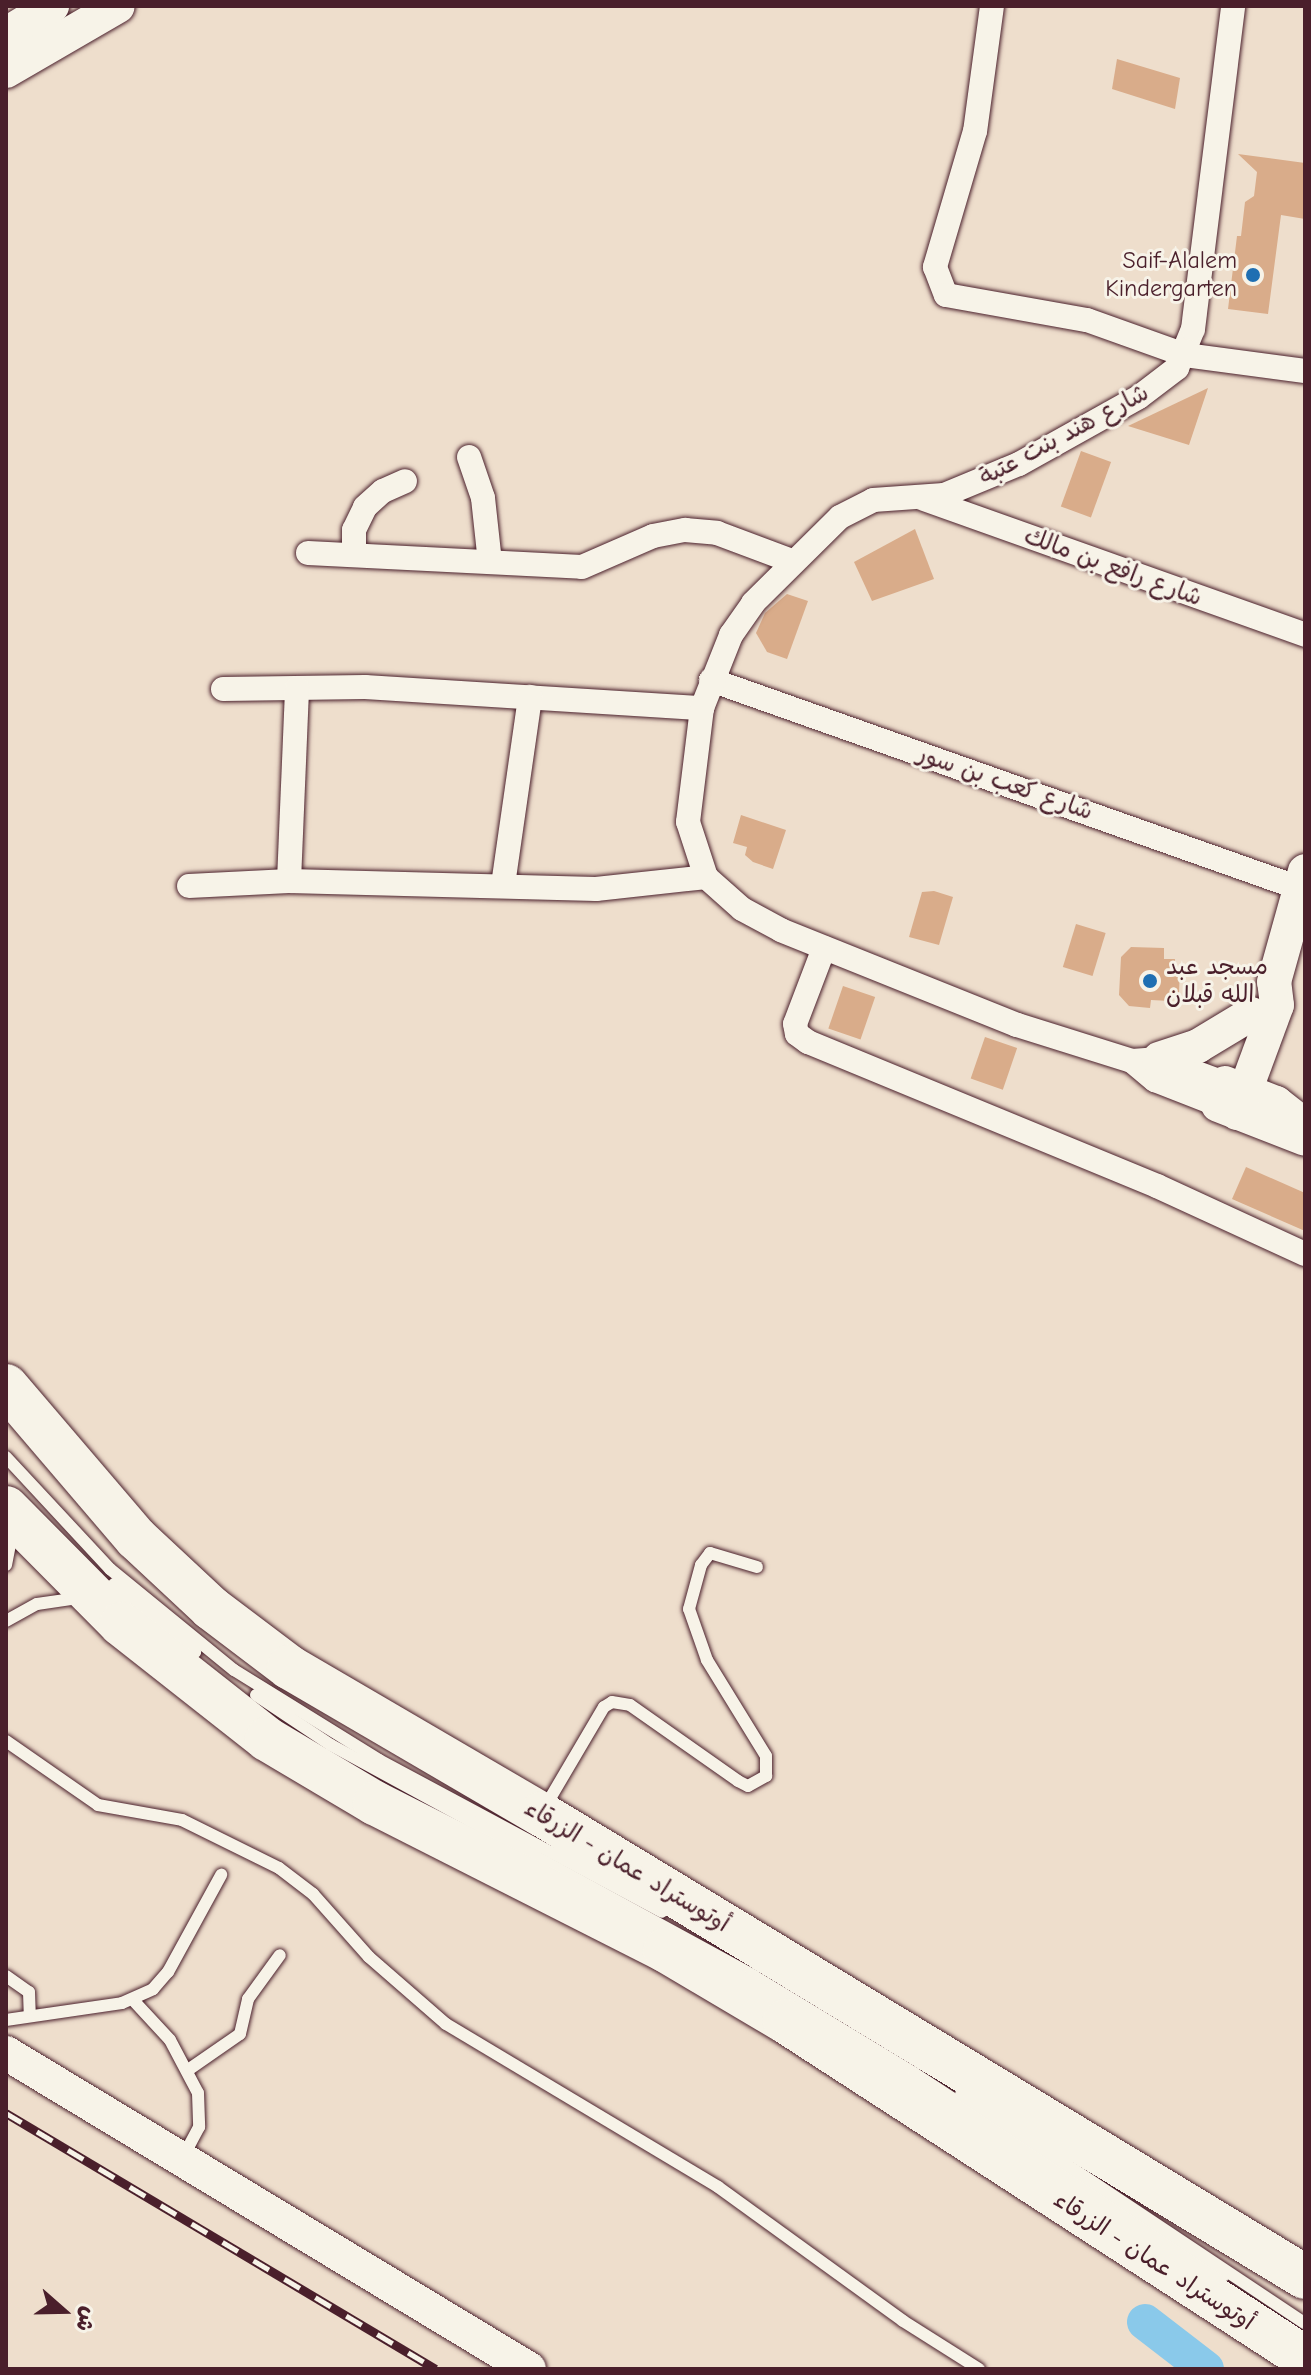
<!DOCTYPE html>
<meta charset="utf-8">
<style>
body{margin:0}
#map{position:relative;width:1311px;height:2375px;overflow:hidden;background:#eedecc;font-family:"Comic Neue","Playpen Sans Arabic",sans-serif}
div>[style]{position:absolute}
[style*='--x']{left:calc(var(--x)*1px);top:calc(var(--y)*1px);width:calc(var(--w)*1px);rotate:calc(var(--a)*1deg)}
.river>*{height:36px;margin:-18px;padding:0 18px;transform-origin:18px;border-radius:18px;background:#8ac9ea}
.building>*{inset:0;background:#d9ac8a;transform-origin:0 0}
.roads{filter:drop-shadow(0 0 2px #4a1f2b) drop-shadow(0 0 2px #4a1f2b)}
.lane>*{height:12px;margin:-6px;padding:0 6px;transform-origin:6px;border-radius:6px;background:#f7f3e8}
.street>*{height:24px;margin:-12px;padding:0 12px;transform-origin:12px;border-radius:12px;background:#f7f3e8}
.secondary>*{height:34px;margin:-17px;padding:0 17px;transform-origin:17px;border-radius:17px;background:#f7f3e8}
.highway>*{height:44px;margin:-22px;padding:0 22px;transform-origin:22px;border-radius:22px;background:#f7f3e8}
.rail>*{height:9px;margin-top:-4.5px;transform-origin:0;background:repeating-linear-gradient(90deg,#f7f3e8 0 18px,#4a1f2b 0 36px);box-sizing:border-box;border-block:2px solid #4a1f2b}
.dots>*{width:22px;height:22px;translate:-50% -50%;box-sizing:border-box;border:4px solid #f7f3e8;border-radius:50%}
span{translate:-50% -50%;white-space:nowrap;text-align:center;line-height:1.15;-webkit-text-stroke:6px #f7f3e8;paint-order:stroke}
.poi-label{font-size:24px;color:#4a1f2b}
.right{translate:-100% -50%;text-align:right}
.left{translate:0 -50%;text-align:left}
.street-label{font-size:24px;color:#4a1f2b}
.frame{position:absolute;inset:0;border:8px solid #4a1f2b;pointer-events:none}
.north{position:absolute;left:24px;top:2271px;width:80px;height:80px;-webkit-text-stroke:6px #f7f3e8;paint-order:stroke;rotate:110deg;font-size:22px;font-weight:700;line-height:32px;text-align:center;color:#4a1f2b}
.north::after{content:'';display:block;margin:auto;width:28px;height:36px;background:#4a1f2b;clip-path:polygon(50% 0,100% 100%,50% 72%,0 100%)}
</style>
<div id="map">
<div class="river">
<i style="--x:1145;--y:2322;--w:77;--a:37.6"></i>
</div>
<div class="building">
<i style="clip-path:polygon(1117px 59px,1180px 78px,1175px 109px,1112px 89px)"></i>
<i style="clip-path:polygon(1238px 154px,1305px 163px,1305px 219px,1281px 215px,1268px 314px,1228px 309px,1237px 236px,1241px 236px,1245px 202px,1254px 196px,1257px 172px)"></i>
<i style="clip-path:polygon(1208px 388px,1189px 445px,1128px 426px)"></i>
<i style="left:1081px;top:451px;width:32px;height:59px;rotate:20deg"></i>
<i style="clip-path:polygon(915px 529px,934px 579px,872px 601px,854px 562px)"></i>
<i style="clip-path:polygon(787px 594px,808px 601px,787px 659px,767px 652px,756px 633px,765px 613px)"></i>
<i style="clip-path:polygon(741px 815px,786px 830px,773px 869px,753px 862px,745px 855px,747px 847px,733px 843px)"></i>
<i style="clip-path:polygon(934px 891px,953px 897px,939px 945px,909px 937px,922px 892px)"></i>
<i style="left:1076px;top:924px;width:31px;height:45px;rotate:17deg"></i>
<i style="clip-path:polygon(1131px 947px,1164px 948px,1164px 959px,1175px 959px,1174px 969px,1180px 969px,1179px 993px,1171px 993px,1170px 1001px,1151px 1000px,1150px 1008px,1129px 1006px,1119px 995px,1121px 957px)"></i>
<i style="left:843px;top:986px;width:34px;height:45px;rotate:19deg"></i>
<i style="left:985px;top:1037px;width:34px;height:44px;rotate:19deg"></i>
<i style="clip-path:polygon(1246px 1167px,1305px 1193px,1305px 1231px,1232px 1199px)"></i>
</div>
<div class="roads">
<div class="lane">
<i style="--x:6;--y:1457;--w:153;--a:47.1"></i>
<i style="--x:110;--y:1569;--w:160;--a:39.2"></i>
<i style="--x:234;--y:1670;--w:171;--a:31.8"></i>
<i style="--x:379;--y:1760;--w:321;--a:28.2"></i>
<i style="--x:6;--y:1565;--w:38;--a:-79"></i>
<i style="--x:114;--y:1584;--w:106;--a:40"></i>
<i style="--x:6;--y:1621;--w:35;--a:-29"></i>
<i style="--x:37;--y:1604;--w:41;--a:-8.3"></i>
<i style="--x:256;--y:1695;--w:90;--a:33.7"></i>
<i style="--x:331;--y:1745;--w:482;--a:28.6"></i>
<i style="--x:754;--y:1976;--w:187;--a:31.2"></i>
<i style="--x:914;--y:2073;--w:370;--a:33.3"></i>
<i style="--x:6;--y:1741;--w:112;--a:34.8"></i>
<i style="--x:98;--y:1805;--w:85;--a:10.1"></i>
<i style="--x:182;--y:1820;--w:108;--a:26.3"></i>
<i style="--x:279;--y:1868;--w:43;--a:37.4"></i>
<i style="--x:313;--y:1894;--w:84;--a:48.4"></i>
<i style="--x:369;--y:1957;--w:102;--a:41"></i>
<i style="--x:446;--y:2024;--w:317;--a:30.9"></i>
<i style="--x:718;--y:2187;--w:228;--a:35.9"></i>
<i style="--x:903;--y:2321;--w:90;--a:32.3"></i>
<i style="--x:545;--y:1807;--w:116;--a:-59.5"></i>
<i style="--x:604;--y:1707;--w:9;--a:-32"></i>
<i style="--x:612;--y:1702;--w:18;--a:9"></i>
<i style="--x:630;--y:1705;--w:132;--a:35.1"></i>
<i style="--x:738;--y:1781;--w:11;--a:27"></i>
<i style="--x:748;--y:1786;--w:21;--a:-29"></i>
<i style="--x:766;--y:1776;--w:20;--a:-90"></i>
<i style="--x:766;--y:1756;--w:113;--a:-121.6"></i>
<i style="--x:707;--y:1660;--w:54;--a:-109.4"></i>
<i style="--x:689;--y:1609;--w:46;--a:-74.7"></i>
<i style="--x:701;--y:1565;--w:15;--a:-53"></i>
<i style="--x:710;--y:1553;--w:49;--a:16.6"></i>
<i style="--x:6;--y:1976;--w:28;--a:35"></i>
<i style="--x:29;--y:1992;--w:24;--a:88"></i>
<i style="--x:133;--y:2000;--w:54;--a:47.2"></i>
<i style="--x:170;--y:2040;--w:60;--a:62.2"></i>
<i style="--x:198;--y:2093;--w:34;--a:88"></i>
<i style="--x:199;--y:2127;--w:34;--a:118"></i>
<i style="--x:6;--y:2020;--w:117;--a:-8.3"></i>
<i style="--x:122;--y:2003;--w:34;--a:-24"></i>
<i style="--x:153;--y:1989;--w:23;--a:-49"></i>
<i style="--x:168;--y:1972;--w:111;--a:-61.3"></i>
<i style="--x:188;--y:2070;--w:63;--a:-34.7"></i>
<i style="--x:240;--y:2034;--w:36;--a:-77"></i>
<i style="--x:248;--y:1999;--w:54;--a:-54"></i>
<i style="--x:961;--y:2094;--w:413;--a:33.7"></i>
</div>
<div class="street">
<i style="--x:992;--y:6;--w:126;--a:97.7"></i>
<i style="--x:975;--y:131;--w:142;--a:106.4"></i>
<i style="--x:935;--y:267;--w:30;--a:69"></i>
<i style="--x:946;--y:295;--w:143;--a:10.1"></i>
<i style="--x:1087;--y:320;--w:104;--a:19.7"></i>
<i style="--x:1185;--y:355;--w:121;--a:7.6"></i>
<i style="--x:469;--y:457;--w:43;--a:71.1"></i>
<i style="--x:483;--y:498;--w:64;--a:83.8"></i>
<i style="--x:924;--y:499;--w:405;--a:19.6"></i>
<i style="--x:308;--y:553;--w:274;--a:2.9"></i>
<i style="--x:582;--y:567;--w:77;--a:-23.6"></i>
<i style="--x:653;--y:536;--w:33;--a:-11"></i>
<i style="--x:685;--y:530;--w:32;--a:5"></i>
<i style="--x:717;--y:533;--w:82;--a:20.6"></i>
<i style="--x:354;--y:554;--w:24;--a:-90"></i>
<i style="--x:354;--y:530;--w:25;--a:-64"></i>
<i style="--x:365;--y:507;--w:24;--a:-42"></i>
<i style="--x:383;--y:491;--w:24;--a:-24"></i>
<i style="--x:711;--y:680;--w:624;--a:19.48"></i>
<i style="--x:223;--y:689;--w:142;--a:-0.8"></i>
<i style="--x:365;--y:687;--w:338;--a:3.6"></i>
<i style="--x:289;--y:881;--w:193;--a:-87.6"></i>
<i style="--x:503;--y:885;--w:190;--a:-81.8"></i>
<i style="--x:189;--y:886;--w:100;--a:-2.9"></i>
<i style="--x:289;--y:881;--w:307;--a:1.5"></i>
<i style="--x:596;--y:889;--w:111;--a:-6.2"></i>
<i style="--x:824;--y:948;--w:81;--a:110.9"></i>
<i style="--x:795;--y:1024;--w:10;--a:79"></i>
<i style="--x:797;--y:1034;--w:14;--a:36"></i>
<i style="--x:808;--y:1042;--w:378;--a:22.4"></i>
<i style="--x:1157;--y:1186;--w:163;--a:24.7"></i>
<i style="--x:1132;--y:1061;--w:30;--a:40"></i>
<i style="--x:1155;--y:1080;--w:66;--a:21.5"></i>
<i style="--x:1224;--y:1083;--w:69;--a:-159.7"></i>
<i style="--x:1159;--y:1059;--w:27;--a:176"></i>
<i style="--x:1132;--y:1061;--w:121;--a:-162.6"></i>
<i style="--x:1017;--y:1025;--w:254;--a:-158.1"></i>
<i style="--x:781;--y:930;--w:44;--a:-151.7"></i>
<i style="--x:742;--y:909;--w:48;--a:-138.4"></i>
<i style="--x:706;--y:877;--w:58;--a:-108.1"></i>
<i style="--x:688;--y:822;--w:115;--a:-83"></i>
<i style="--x:702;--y:708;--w:79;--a:-68.3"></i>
<i style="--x:731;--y:635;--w:39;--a:-55"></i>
<i style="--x:753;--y:603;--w:122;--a:-44.7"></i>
<i style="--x:840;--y:517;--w:37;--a:-27"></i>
<i style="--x:873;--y:500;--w:71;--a:-4"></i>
<i style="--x:944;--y:495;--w:81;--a:-22.5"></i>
<i style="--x:1019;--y:464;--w:137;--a:-29.2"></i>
<i style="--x:1139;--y:397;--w:48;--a:-37.3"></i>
<i style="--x:1177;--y:368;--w:42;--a:-67.7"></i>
<i style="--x:1193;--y:329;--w:325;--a:-82.9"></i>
</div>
<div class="secondary">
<i style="--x:6;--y:34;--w:54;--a:-31.3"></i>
<i style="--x:6;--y:71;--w:129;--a:-30.1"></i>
<i style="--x:1159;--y:1059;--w:41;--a:-18.4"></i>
<i style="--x:1198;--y:1046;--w:62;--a:-31.1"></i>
<i style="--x:1225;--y:1083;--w:55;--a:21.4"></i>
<i style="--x:1276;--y:1103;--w:37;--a:38"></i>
<i style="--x:1218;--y:1105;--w:93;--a:21.3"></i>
<i style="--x:1237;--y:1113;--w:115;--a:-69.7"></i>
<i style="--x:1277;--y:1005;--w:23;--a:-97"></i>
<i style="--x:1274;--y:982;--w:115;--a:-74.4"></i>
<i style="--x:6;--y:2053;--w:611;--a:31.14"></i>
</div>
<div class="highway">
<i style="--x:6;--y:1386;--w:200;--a:49.5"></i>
<i style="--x:136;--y:1538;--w:103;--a:43"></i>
<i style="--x:211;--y:1608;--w:98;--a:37.1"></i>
<i style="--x:289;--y:1667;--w:292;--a:30.3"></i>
<i style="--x:541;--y:1814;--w:893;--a:31.22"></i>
<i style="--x:6;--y:1508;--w:163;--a:45.2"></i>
<i style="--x:121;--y:1624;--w:186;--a:38.2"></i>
<i style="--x:267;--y:1739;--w:126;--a:30.7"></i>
<i style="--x:375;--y:1803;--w:325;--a:26.9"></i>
<i style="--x:665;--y:1950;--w:139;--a:30.6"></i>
<i style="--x:785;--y:2021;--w:620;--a:32.95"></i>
</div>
</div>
<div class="rail">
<i style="--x:6;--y:2113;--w:500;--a:30.77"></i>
</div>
<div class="dots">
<i style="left:1253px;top:275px;background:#1f6fb2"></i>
<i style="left:1150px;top:981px;background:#1f6fb2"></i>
</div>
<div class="poi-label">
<span class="right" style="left:1237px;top:275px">Saif-Alalem<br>Kindergarten</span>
<span class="left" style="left:1166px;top:981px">مسجد عبد<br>الله قبلان</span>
</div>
<div class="street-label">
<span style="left:1064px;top:435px;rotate:-28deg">شارع هند بنت عتبة</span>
<span style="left:1113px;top:567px;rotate:20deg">شارع رافع بن مالك</span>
<span style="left:1005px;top:783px;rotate:19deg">شارع كعب بن سور</span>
<span style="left:627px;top:1866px;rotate:31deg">أوتوستراد عمان - الزرقاء</span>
<span style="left:1154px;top:2261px;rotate:33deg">أوتوستراد عمان - الزرقاء</span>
</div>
<div class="frame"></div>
<div class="north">ش</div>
</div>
